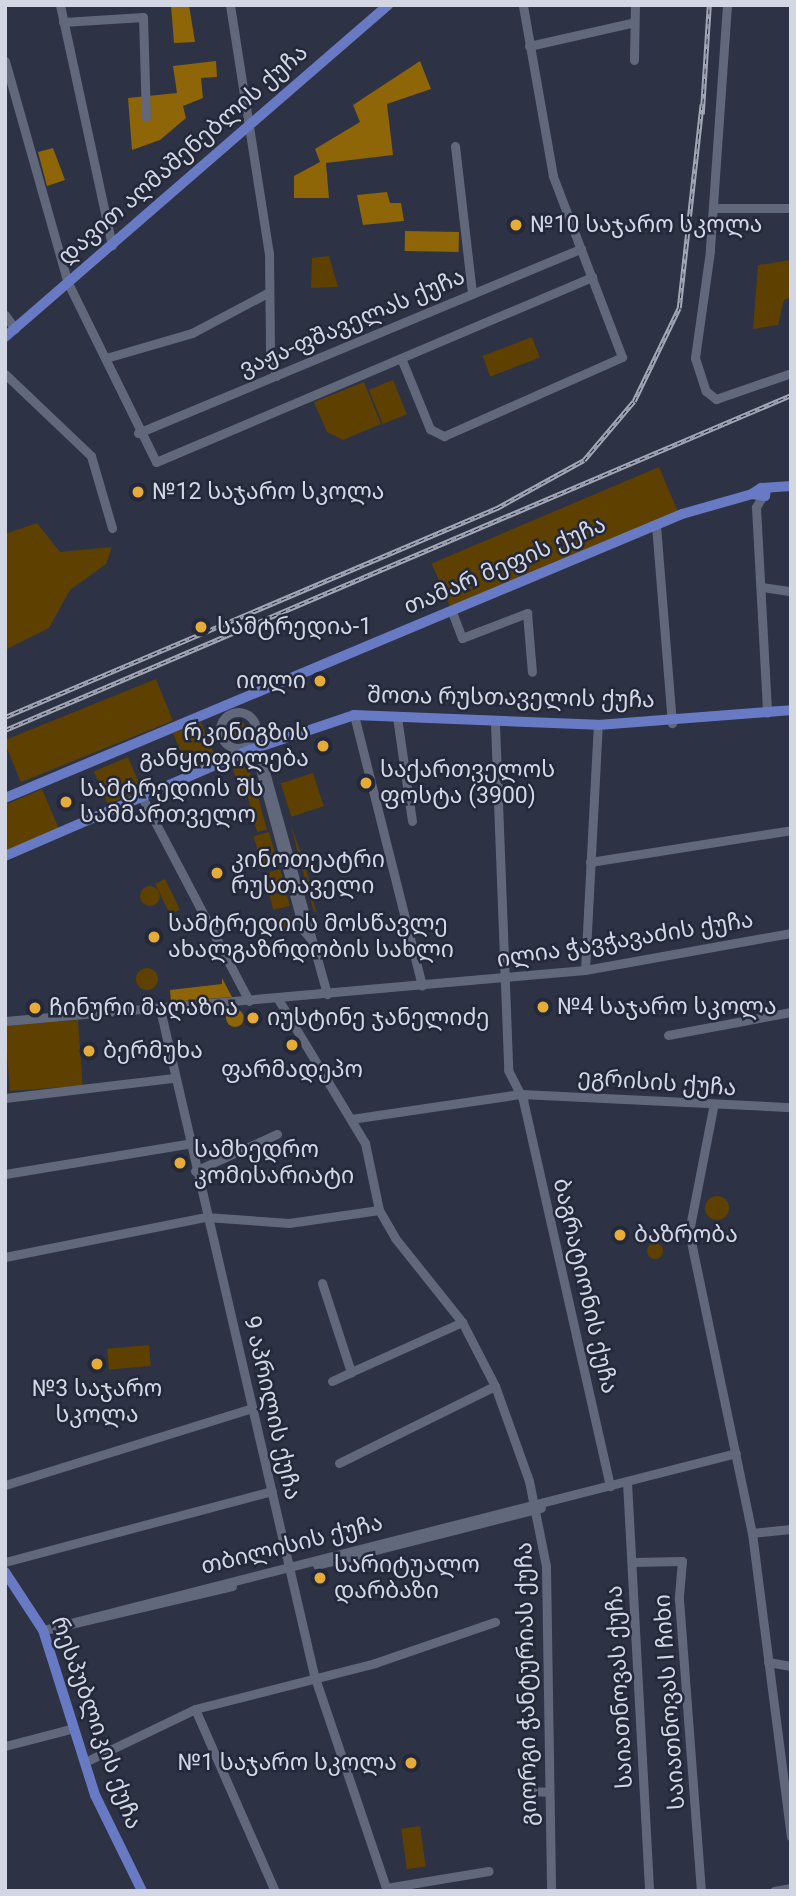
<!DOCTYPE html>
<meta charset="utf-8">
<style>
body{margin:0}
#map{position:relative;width:796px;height:1896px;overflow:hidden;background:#2d3245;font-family:Roboto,"Noto Sans Georgian",sans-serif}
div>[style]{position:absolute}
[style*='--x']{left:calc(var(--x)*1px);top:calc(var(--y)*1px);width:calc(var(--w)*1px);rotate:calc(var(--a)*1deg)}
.green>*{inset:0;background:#5e4100;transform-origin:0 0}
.round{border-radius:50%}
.forest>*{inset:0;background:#8e6507;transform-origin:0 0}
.minor>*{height:9px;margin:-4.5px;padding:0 4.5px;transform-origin:4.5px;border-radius:4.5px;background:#61687c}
.minor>.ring{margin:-4.5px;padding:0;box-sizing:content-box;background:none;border:9px solid #61687c;border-radius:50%}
.major>*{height:10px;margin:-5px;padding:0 5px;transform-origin:5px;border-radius:5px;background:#687ac4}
.rail>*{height:4.5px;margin-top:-2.25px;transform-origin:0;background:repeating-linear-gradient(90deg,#23283a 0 5px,#a3a7b5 0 10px);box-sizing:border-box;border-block:2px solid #a3a7b5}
.dots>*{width:19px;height:19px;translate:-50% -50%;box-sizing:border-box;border:4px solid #23283a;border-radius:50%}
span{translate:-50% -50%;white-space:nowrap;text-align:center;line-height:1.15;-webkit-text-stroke:5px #23283a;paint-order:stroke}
.street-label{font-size:23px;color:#d3d7e3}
.poi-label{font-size:23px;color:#d3d7e3}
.left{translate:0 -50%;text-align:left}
.right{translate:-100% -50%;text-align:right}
.frame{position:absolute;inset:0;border:7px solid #d3d7e3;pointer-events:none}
</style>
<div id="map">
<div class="green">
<i style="clip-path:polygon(329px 256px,338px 287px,311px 288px,312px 258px)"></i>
<i style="clip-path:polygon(791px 260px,791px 297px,784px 300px,778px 325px,753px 329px,758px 265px)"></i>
<i style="left:532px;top:337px;width:22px;height:53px;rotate:69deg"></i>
<i style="left:393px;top:380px;width:37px;height:26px;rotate:68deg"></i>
<i style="clip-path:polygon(364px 382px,381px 424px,343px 440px,327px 432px,314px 402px)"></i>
<i style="left:659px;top:467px;width:48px;height:247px;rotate:67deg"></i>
<i style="clip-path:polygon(37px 523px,60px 552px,112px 547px,106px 564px,70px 590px,49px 628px,5px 650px,5px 534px)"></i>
<i style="left:156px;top:679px;width:45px;height:164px;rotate:68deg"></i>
<i class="round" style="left:227px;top:721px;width:20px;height:20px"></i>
<i style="left:201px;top:722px;width:42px;height:30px;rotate:68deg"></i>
<i style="left:128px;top:757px;width:36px;height:37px;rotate:67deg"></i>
<i style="clip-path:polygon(248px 761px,241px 766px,249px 769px,255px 787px,240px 792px,232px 766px)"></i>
<i style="left:313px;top:773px;width:35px;height:34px;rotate:72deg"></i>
<i style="clip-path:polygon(42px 789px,59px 829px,5px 851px,5px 805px)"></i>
<i style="left:256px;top:789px;width:42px;height:10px;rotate:75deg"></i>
<i style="clip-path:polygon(290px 823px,305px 864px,316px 912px,314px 912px)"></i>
<i style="left:269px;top:832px;width:33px;height:16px;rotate:74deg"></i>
<i style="left:280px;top:869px;width:38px;height:17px;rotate:75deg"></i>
<i style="left:165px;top:879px;width:34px;height:11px;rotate:64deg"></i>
<i class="round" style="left:140px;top:886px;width:20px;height:20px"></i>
<i class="round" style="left:276px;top:915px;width:18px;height:18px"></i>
<i class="round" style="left:136px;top:968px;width:22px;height:22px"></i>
<i style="left:78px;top:1020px;width:66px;height:73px;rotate:86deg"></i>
<i class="round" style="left:705px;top:1196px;width:24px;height:24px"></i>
<i class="round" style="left:647px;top:1243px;width:16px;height:16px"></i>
<i style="left:149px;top:1345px;width:21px;height:42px;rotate:85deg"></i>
<i style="left:420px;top:1826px;width:41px;height:19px;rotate:82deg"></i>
</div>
<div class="forest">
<i style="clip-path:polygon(171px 5px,189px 5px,195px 42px,174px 43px)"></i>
<i style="clip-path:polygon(216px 61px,217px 77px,201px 78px,203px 98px,183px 106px,186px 118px,160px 140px,132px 150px,128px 98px,177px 93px,173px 66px)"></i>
<i style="clip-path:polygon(420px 61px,431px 89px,387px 104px,393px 155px,326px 163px,329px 198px,294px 198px,294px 176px,320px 162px,315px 149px,360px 122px,353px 105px)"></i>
<i style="clip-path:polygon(53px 148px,65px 180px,47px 186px,38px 152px)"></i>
<i style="clip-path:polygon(387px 192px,390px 203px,401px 203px,404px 221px,363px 225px,357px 195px)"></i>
<i style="left:405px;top:231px;width:54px;height:20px;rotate:1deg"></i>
<i style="clip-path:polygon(222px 978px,232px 997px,171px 1002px,170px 990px,222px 984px)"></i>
<i class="round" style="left:226px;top:1009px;width:18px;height:18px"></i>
</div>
<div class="minor">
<i style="--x:60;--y:5;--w:246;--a:77.8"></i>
<i style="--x:230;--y:5;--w:251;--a:81.1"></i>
<i style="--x:269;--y:253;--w:103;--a:89.4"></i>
<i style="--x:270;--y:356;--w:21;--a:73"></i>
<i style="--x:727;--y:5;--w:247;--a:94"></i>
<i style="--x:710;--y:251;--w:108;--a:98"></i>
<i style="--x:695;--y:358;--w:35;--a:72"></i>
<i style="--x:706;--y:391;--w:13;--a:39"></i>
<i style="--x:716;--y:399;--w:79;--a:-19.1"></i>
<i style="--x:63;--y:22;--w:80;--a:-3.6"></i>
<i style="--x:143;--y:17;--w:100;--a:88.3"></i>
<i style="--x:529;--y:46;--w:105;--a:-12.7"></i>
<i style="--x:634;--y:60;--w:55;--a:-89"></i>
<i style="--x:5;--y:61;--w:231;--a:74.2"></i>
<i style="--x:68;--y:283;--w:199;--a:63.8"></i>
<i style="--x:156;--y:462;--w:474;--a:-23"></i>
<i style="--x:455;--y:146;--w:149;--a:83.4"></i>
<i style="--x:714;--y:208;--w:77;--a:0"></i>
<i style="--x:5;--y:315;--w:17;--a:54"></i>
<i style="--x:106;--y:358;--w:90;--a:-16.2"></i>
<i style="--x:192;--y:333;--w:87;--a:-28"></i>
<i style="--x:401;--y:358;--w:77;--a:67.8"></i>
<i style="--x:430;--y:429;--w:16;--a:27"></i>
<i style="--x:444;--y:436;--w:195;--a:-23.9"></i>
<i style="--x:622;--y:357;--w:194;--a:-110.9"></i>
<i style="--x:553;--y:176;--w:174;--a:-100"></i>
<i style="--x:5;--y:374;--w:119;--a:43.6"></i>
<i style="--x:91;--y:456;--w:75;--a:73.7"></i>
<i style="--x:138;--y:433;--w:480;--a:-22.6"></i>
<i style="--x:762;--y:497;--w:12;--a:121"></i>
<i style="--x:756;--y:507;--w:206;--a:86.9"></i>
<i style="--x:656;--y:525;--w:199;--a:85.4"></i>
<i style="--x:761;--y:587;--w:30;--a:8"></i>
<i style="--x:452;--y:612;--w:28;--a:69"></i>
<i style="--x:462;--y:638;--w:70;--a:-21"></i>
<i style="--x:527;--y:613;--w:59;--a:85.2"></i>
<i class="ring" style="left:220px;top:712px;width:27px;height:27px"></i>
<i style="--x:354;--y:715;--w:279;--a:75.9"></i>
<i style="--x:397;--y:717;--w:105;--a:81.8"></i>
<i style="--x:495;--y:724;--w:346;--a:87.8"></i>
<i style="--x:508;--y:1070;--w:34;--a:63"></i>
<i style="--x:523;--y:1100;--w:396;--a:77.3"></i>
<i style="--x:255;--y:736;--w:268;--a:74.4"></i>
<i style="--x:238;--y:748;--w:16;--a:15"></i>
<i style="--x:253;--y:752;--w:10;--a:61"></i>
<i style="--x:258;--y:761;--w:176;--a:74.9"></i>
<i style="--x:304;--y:931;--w:11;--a:49"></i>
<i style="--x:143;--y:799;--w:228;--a:62.3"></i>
<i style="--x:590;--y:862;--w:204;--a:-9"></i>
<i style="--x:585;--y:970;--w:245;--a:-87"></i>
<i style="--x:278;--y:999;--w:168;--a:58.9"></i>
<i style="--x:365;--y:1143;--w:68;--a:78.2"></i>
<i style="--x:379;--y:1210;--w:32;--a:60"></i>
<i style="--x:395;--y:1238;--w:107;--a:51.4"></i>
<i style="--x:462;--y:1322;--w:72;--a:62.7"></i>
<i style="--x:495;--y:1386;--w:101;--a:70.3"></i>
<i style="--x:529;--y:1481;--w:87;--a:78.7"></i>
<i style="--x:546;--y:1566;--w:325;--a:89.1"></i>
<i style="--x:160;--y:1009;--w:684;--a:76.98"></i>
<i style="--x:314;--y:1675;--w:228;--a:71.3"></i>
<i style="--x:5;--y:1021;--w:582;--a:-5.03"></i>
<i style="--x:585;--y:970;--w:209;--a:-10.2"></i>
<i style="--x:668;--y:1035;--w:125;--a:-10.6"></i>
<i style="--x:5;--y:1098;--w:168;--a:-6.8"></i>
<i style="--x:713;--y:1108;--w:126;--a:101"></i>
<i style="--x:689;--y:1232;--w:308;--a:78.2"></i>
<i style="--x:752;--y:1533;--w:306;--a:82.7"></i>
<i style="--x:351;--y:1119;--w:172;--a:-8.4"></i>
<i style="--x:521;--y:1094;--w:270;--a:2.8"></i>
<i style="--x:195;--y:1171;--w:90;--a:-24.3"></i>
<i style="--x:5;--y:1174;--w:184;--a:-9.4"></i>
<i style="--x:5;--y:1257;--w:205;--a:-11.3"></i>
<i style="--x:206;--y:1217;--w:83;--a:4.1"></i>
<i style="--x:289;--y:1223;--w:91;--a:-8.2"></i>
<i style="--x:322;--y:1283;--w:94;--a:72"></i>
<i style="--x:351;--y:1372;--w:122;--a:-24.2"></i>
<i style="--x:332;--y:1381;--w:21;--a:-25"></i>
<i style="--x:339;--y:1463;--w:174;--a:-26.3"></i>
<i style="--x:627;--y:1482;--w:410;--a:86.9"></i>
<i style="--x:5;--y:1485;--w:259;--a:-17.3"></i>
<i style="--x:752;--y:1533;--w:39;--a:-6"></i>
<i style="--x:5;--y:1562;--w:276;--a:-14.9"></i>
<i style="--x:634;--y:1562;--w:48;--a:-1.2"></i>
<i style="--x:682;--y:1561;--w:38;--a:95"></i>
<i style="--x:679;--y:1599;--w:291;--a:85.7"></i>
<i style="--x:317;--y:1565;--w:231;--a:-14.3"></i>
<i style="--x:49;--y:1629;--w:188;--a:-13.2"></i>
<i style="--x:43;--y:1630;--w:715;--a:-14.33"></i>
<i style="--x:768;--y:1662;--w:23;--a:10"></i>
<i style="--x:195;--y:1709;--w:199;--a:66.3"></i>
<i style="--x:5;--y:1746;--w:71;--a:-14.6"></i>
<i style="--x:85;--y:1762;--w:122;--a:-25.7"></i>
<i style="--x:195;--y:1709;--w:186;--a:-14.3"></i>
<i style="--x:375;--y:1663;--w:127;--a:-18.9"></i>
<i style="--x:525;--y:1791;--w:24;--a:2"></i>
<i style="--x:386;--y:1888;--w:104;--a:-9.4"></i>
<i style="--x:774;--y:1891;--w:17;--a:-10"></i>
</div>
<div class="major">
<i style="--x:5;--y:337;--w:507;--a:-40.92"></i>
<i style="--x:766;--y:489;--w:7;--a:98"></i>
<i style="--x:765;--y:496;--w:13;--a:-171"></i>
<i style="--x:752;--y:494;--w:11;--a:-34"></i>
<i style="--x:761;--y:488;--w:30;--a:-4"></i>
<i style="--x:5;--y:798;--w:734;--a:-22.76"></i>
<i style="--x:682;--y:514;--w:73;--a:-15.9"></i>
<i style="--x:5;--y:856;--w:267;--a:-23.4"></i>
<i style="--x:250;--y:750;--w:110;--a:-18.6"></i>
<i style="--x:354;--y:715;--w:244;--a:2.3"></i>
<i style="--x:598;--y:725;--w:194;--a:-4.4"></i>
<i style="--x:5;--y:1572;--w:69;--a:56.8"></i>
<i style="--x:43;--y:1630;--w:173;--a:72.5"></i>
<i style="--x:95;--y:1795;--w:107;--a:63.9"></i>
</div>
<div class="rail">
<i style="--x:702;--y:114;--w:109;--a:-86.3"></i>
<i style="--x:5;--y:717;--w:535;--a:-23.02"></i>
<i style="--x:497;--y:508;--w:99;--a:-28.9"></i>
<i style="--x:584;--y:460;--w:77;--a:-49.7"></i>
<i style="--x:634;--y:401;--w:103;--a:-64.2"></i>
<i style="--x:679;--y:308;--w:205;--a:-83.6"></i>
<i style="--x:5;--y:730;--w:854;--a:-23.08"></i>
</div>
<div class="dots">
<i style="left:516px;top:225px;background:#e7ac37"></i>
<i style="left:138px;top:492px;background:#e7ac37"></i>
<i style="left:201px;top:627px;background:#e7ac37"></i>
<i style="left:320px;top:681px;background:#e7ac37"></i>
<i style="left:323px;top:746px;background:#e7ac37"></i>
<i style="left:366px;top:783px;background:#e7ac37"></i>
<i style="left:66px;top:802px;background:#e7ac37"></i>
<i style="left:217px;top:873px;background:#e7ac37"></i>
<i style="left:154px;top:937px;background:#e7ac37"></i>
<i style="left:543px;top:1007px;background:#e7ac37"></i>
<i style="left:35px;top:1008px;background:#e7ac37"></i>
<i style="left:253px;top:1018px;background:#e7ac37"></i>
<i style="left:292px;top:1045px;background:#e7ac37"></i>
<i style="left:89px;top:1051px;background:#e7ac37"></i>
<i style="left:180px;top:1163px;background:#e7ac37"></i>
<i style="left:620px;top:1235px;background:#e7ac37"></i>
<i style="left:97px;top:1364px;background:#e7ac37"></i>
<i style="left:320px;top:1578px;background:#e7ac37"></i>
<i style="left:411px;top:1763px;background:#e7ac37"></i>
</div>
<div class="street-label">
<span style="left:183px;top:155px;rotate:-41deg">დავით აღმაშენებლის ქუჩა</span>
<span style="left:352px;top:323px;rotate:-23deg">ვაჟა-ფშაველას ქუჩა</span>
<span style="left:505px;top:566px;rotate:-23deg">თამარ მეფის ქუჩა</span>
<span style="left:511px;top:698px;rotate:1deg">შოთა რუსთაველის ქუჩა</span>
<span style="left:625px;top:940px;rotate:-9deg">ილია ჭავჭავაძის ქუჩა</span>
<span style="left:657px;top:1083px;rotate:4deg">ეგრისის ქუჩა</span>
<span style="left:585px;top:1286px;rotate:77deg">ბაგრატიონის ქუჩა</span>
<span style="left:272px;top:1408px;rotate:77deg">9 აპრილის ქუჩა</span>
<span style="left:292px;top:1545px;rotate:-14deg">თბილისის ქუჩა</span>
<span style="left:527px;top:1684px;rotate:-91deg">გიორგი ჭანტურიას ქუჩა</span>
<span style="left:620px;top:1687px;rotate:-93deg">საიათნოვას ქუჩა</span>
<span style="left:670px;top:1702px;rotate:-94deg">საიათნოვას I ჩიხი</span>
<span style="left:96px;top:1723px;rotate:70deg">რესპუბლიკის ქუჩა</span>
</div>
<div class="poi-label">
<span class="left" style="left:530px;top:225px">№10 საჯარო სკოლა</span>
<span class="left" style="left:152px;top:492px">№12 საჯარო სკოლა</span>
<span class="left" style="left:217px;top:627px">სამტრედია-1</span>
<span class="right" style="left:306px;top:681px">იოლი</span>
<span class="right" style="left:309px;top:746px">რკინიგზის<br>განყოფილება</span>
<span class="left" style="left:380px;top:783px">საქართველოს<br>ფოსტა (3900)</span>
<span class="left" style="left:80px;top:802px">სამტრედიის შს<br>სამმართველო</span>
<span class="left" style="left:231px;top:873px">კინოთეატრი<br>რუსთაველი</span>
<span class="left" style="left:168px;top:937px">სამტრედიის მოსწავლე<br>ახალგაზრდობის სახლი</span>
<span class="left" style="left:557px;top:1007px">№4 საჯარო სკოლა</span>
<span class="left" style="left:49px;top:1008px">ჩინური მაღაზია</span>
<span class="left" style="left:267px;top:1018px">იუსტინე ჯანელიძე</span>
<span class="left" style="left:103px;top:1051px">ბერმუხა</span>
<span style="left:292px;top:1070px">ფარმადეპო</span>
<span class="left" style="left:194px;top:1163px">სამხედრო<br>კომისარიატი</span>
<span class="left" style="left:634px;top:1235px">ბაზრობა</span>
<span style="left:97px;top:1402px">№3 საჯარო<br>სკოლა</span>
<span class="left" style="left:334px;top:1578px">სარიტუალო<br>დარბაზი</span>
<span class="right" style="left:397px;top:1763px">№1 საჯარო სკოლა</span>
</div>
<div class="frame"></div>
</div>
